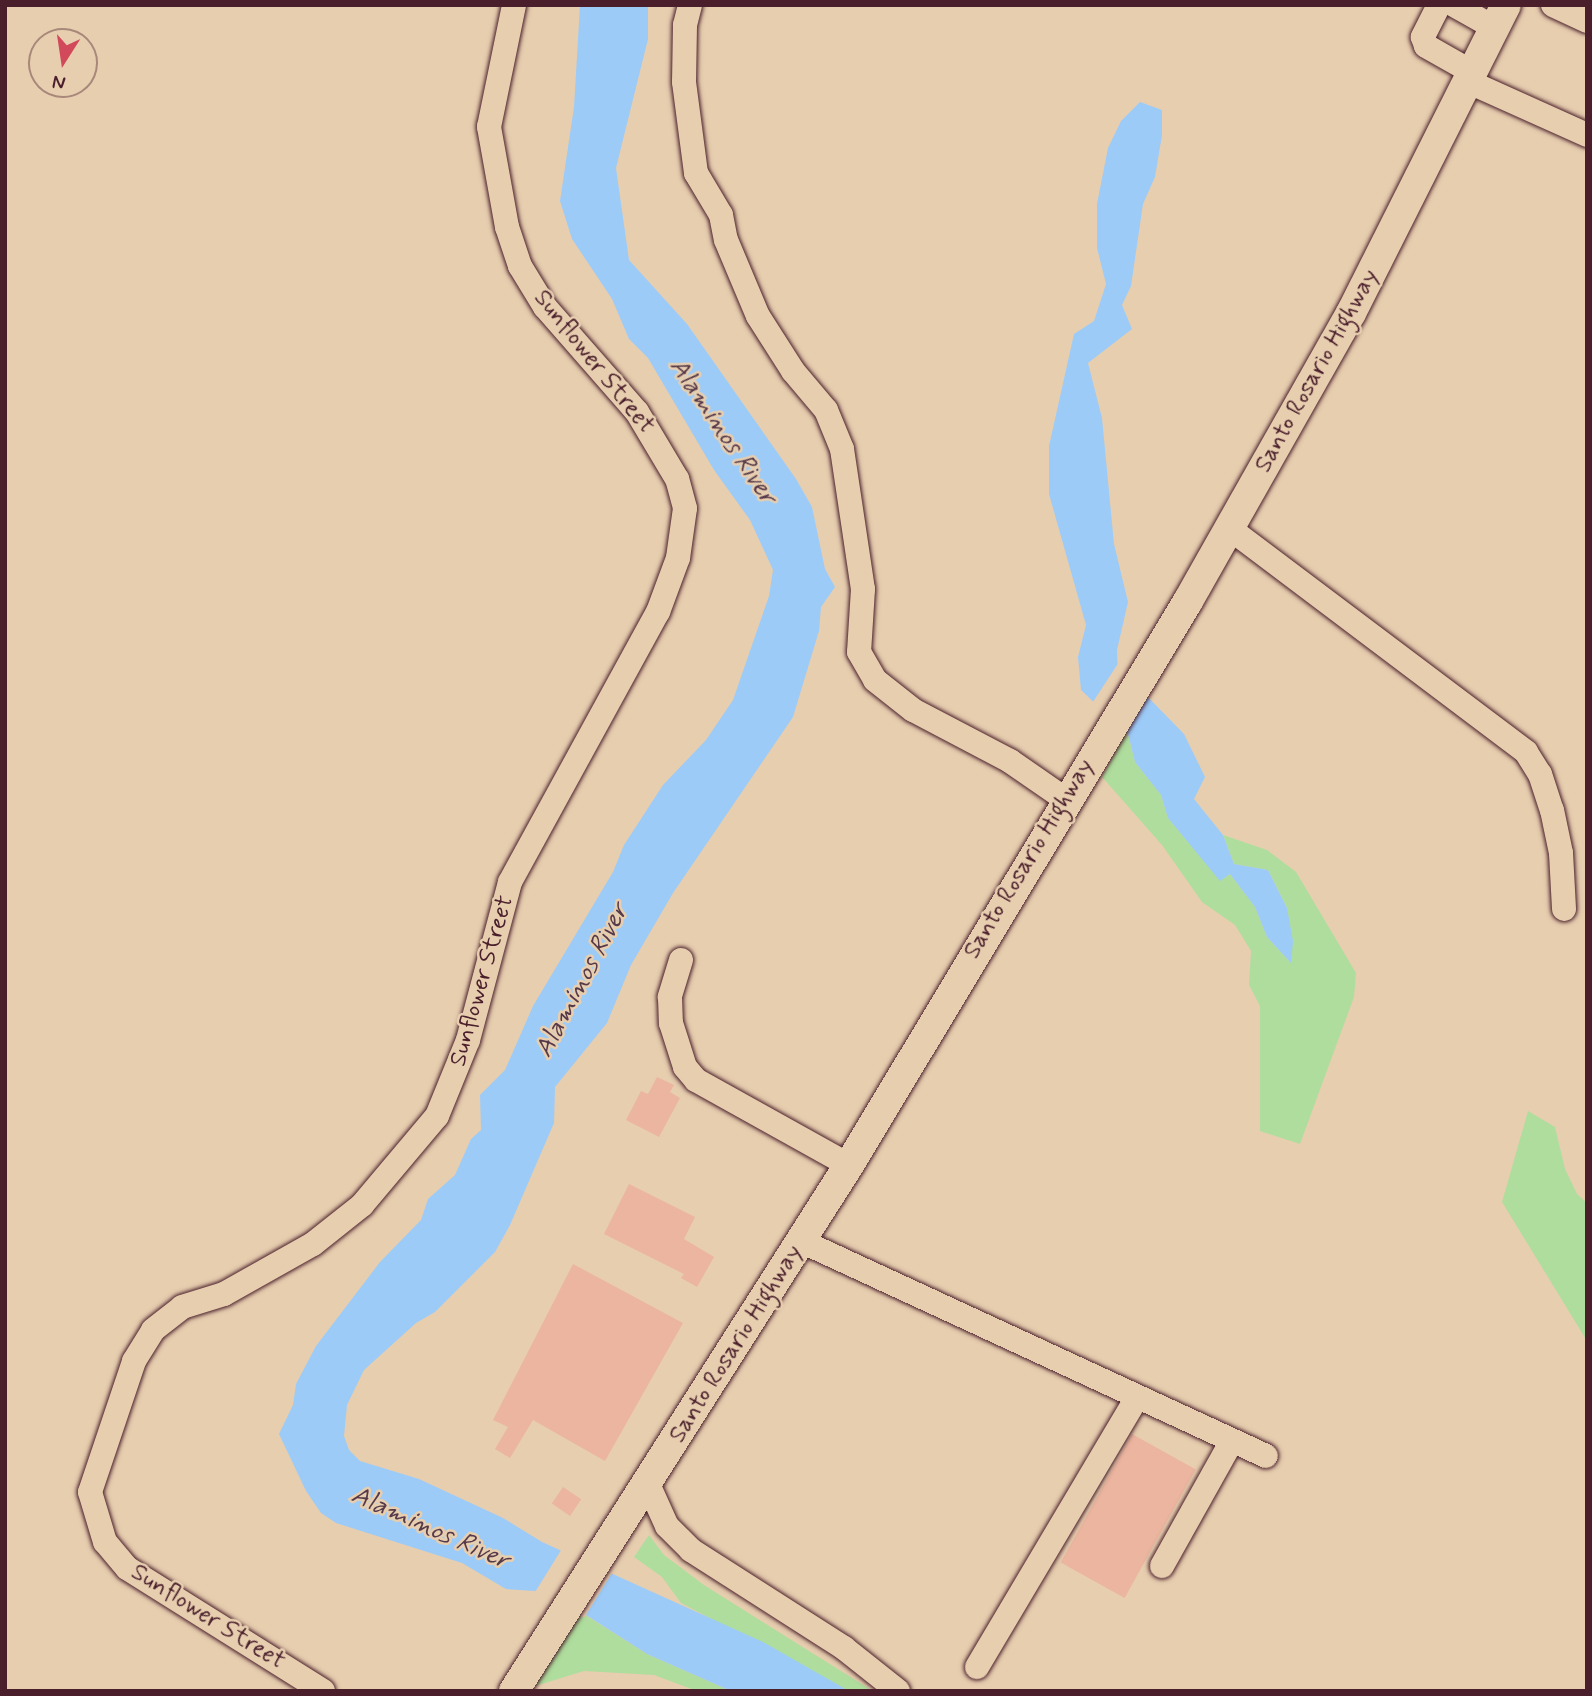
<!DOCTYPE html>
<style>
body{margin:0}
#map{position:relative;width:1592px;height:1696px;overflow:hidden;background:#e7ceaf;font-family:Mynerve,sans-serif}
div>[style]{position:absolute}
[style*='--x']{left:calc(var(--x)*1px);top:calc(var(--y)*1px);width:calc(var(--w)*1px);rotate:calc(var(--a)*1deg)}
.green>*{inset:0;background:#afdd9d}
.water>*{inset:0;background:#9ccbf8}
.pier>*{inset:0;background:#e7ceaf}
.building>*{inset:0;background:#ebb5a0;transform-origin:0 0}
.roads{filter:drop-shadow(0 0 2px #4a1f2b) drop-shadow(0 0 2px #4a1f2b)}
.minor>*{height:24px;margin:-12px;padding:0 12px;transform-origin:12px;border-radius:12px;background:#e7ceaf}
.major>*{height:30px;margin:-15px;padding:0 15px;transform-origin:15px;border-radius:15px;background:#e7ceaf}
span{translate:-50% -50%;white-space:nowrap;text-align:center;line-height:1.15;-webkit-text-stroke:5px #e7ceaf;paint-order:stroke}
.street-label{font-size:24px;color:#4a1f2b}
.water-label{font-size:26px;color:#56394a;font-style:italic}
.frame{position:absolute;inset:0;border:7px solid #4a1f2b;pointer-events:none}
.north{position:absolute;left:28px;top:28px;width:70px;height:70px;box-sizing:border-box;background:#e7ceaf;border:2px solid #a8887a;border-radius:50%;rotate:192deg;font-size:19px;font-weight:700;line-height:28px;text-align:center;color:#4a1f2b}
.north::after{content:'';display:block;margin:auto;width:24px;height:32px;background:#d1495b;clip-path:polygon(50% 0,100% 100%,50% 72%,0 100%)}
</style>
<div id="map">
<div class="green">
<i style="clip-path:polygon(1127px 730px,1135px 762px,1161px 795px,1168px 818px,1220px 880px,1230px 874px,1255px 907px,1267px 937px,1290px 962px,1287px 908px,1268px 870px,1234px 864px,1223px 835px,1267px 850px,1296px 872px,1356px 973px,1354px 997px,1300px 1144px,1260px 1131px,1260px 1006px,1249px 985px,1251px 951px,1235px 925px,1202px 902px,1162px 845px,1102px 777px)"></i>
<i style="clip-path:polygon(1528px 1111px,1555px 1127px,1565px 1169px,1577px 1194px,1587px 1203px,1587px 1341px,1502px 1202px)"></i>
<i style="clip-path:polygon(649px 1535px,664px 1555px,704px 1585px,873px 1691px,849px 1691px,681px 1603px,662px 1577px,634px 1557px)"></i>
<i style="clip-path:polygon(579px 1611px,647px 1654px,731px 1691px,697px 1691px,654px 1675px,584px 1671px,529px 1688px)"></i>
</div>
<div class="water">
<i style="clip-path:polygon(580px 5px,648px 5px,648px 39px,616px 168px,629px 260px,687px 324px,796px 479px,812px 507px,825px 569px,835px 587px,821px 607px,819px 631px,793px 717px,673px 893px,631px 965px,607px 1023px,555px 1087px,554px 1123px,510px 1225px,495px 1252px,435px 1312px,416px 1323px,364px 1370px,347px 1405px,344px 1436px,349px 1450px,360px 1461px,419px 1479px,503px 1518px,542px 1542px,763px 1642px,849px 1691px,731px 1691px,647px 1654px,550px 1592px,506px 1589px,462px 1563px,336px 1523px,321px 1513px,306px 1491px,279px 1434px,293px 1405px,296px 1384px,316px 1346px,380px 1262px,421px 1220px,428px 1199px,455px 1175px,471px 1139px,481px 1130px,480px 1095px,505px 1070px,533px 1006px,613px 872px,624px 845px,663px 785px,706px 740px,733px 700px,769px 596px,773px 570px,750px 520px,714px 470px,648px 358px,629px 339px,612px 299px,572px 239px,560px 201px,574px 107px)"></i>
<i style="clip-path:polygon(1140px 102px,1162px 110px,1162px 135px,1155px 177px,1143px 204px,1131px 286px,1122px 305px,1132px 329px,1088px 363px,1102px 418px,1114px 544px,1128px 602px,1117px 650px,1118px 680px,1102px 710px,1081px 690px,1078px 657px,1086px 625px,1049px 494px,1049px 446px,1074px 334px,1094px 321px,1106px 284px,1097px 248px,1097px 204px,1108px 148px,1121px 121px)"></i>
<i style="clip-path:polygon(1140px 689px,1184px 734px,1205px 777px,1194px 799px,1223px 835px,1234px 864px,1268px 870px,1287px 908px,1293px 941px,1291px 963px,1267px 937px,1255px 907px,1230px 874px,1220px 881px,1168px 818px,1161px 795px,1135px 762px,1127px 730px)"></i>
</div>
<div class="pier">
<i style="clip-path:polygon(1121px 659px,1121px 682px,1100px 713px,1091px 705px)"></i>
<i style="clip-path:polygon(563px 1547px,614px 1570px,584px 1618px,549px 1596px,532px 1597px)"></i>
</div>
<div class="building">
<i style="clip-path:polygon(657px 1077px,674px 1085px,670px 1092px,680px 1098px,659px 1137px,626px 1120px,641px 1091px,648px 1094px)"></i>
<i style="clip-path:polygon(629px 1184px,695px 1217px,684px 1239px,714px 1257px,697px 1287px,681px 1278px,684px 1274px,604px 1234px)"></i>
<i style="clip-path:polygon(573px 1264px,683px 1323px,605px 1461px,533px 1420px,510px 1458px,495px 1449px,508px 1427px,493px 1420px)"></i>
<i style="left:1132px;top:1434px;width:73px;height:147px;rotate:29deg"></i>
<i style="left:563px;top:1487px;width:22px;height:20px;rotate:34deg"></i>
</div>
<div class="roads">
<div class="minor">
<i style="--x:690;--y:5;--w:21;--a:104"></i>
<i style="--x:685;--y:25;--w:57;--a:91"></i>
<i style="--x:684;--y:82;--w:92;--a:82.5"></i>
<i style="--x:696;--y:173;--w:49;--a:59.2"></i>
<i style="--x:721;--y:215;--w:25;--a:79"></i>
<i style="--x:726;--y:240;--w:82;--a:67.2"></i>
<i style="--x:758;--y:316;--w:65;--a:57.5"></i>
<i style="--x:793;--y:371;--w:51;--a:49.8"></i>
<i style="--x:826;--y:410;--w:42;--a:67.7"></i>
<i style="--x:842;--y:449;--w:142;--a:81.5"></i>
<i style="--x:863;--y:589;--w:63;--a:93.6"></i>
<i style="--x:859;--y:652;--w:32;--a:60"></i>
<i style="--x:875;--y:680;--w:48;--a:38.3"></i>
<i style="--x:913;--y:710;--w:110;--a:27.7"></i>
<i style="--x:1010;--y:761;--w:67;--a:34.6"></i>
<i style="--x:1439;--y:5;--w:36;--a:117"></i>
<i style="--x:1423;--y:37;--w:9;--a:72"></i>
<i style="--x:1426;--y:46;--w:53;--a:29.5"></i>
<i style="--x:1454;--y:5;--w:47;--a:29.3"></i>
<i style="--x:1553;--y:5;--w:38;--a:25"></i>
<i style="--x:1467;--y:81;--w:132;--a:24.2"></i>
<i style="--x:1229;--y:528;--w:372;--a:37"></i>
<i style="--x:1526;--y:752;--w:26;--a:58"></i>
<i style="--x:1540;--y:774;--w:38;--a:72"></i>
<i style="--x:1552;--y:810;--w:44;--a:78.2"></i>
<i style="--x:1561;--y:853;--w:56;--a:86.9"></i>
<i style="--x:681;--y:960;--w:39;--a:107"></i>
<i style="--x:670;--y:997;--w:26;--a:88"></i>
<i style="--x:671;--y:1023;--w:46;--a:72.3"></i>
<i style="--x:685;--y:1067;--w:17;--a:50"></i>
<i style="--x:696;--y:1080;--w:175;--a:29.1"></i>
<i style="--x:801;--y:1241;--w:512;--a:24.81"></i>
<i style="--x:648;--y:1484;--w:46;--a:65.7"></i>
<i style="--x:667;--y:1526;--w:34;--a:45"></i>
<i style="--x:691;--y:1550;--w:182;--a:32.6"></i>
<i style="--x:844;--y:1648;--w:69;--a:38.5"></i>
<i style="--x:1162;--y:1566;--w:143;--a:-60.8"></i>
<i style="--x:977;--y:1667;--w:314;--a:-59.3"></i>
<i style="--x:323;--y:1691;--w:231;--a:-147.9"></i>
<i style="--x:127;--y:1568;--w:34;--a:-130"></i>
<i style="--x:105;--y:1542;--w:52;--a:-106.7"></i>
<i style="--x:90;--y:1492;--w:138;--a:-71.4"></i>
<i style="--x:134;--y:1361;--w:36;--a:-58"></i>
<i style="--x:153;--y:1330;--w:37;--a:-38"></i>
<i style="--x:182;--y:1307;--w:44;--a:-17.2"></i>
<i style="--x:224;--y:1294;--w:102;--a:-29.3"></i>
<i style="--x:313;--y:1244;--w:63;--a:-38.5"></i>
<i style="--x:362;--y:1205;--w:116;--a:-49.9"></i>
<i style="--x:437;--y:1116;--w:82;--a:-67.8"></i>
<i style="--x:468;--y:1040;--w:163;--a:-75.1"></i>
<i style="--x:510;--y:882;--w:308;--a:-61.3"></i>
<i style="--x:658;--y:612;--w:58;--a:-69.7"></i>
<i style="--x:678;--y:558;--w:50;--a:-82"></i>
<i style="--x:685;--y:508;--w:30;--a:-105"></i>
<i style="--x:677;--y:479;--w:78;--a:-120.8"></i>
<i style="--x:637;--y:412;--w:140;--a:-131.2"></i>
<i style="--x:545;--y:307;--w:48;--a:-121.4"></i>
<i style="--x:520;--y:266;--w:41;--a:-108.4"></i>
<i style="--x:507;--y:227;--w:102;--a:-100.2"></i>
<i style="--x:489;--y:127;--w:125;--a:-78.4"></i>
</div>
<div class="major">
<i style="--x:514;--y:1691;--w:624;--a:-57.51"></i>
<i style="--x:849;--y:1165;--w:658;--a:-58.99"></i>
<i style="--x:1188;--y:601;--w:331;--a:-60.5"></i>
<i style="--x:1351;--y:313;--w:345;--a:-63.3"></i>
</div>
</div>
<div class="street-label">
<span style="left:594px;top:362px;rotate:51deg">Sunflower Street</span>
<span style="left:1317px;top:371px;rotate:-61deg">Santo Rosario Highway</span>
<span style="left:1029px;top:859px;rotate:-59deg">Santo Rosario Highway</span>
<span style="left:482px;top:981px;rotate:-74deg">Sunflower Street</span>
<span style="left:736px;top:1344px;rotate:-58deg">Santo Rosario Highway</span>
<span style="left:208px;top:1617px;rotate:32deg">Sunflower Street</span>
</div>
<div class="water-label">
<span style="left:722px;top:432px;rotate:56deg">Alaminos River</span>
<span style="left:583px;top:981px;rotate:-62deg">Alaminos River</span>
<span style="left:430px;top:1529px;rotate:24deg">Alaminos River</span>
</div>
<div class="frame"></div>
<div class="north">N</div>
</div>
